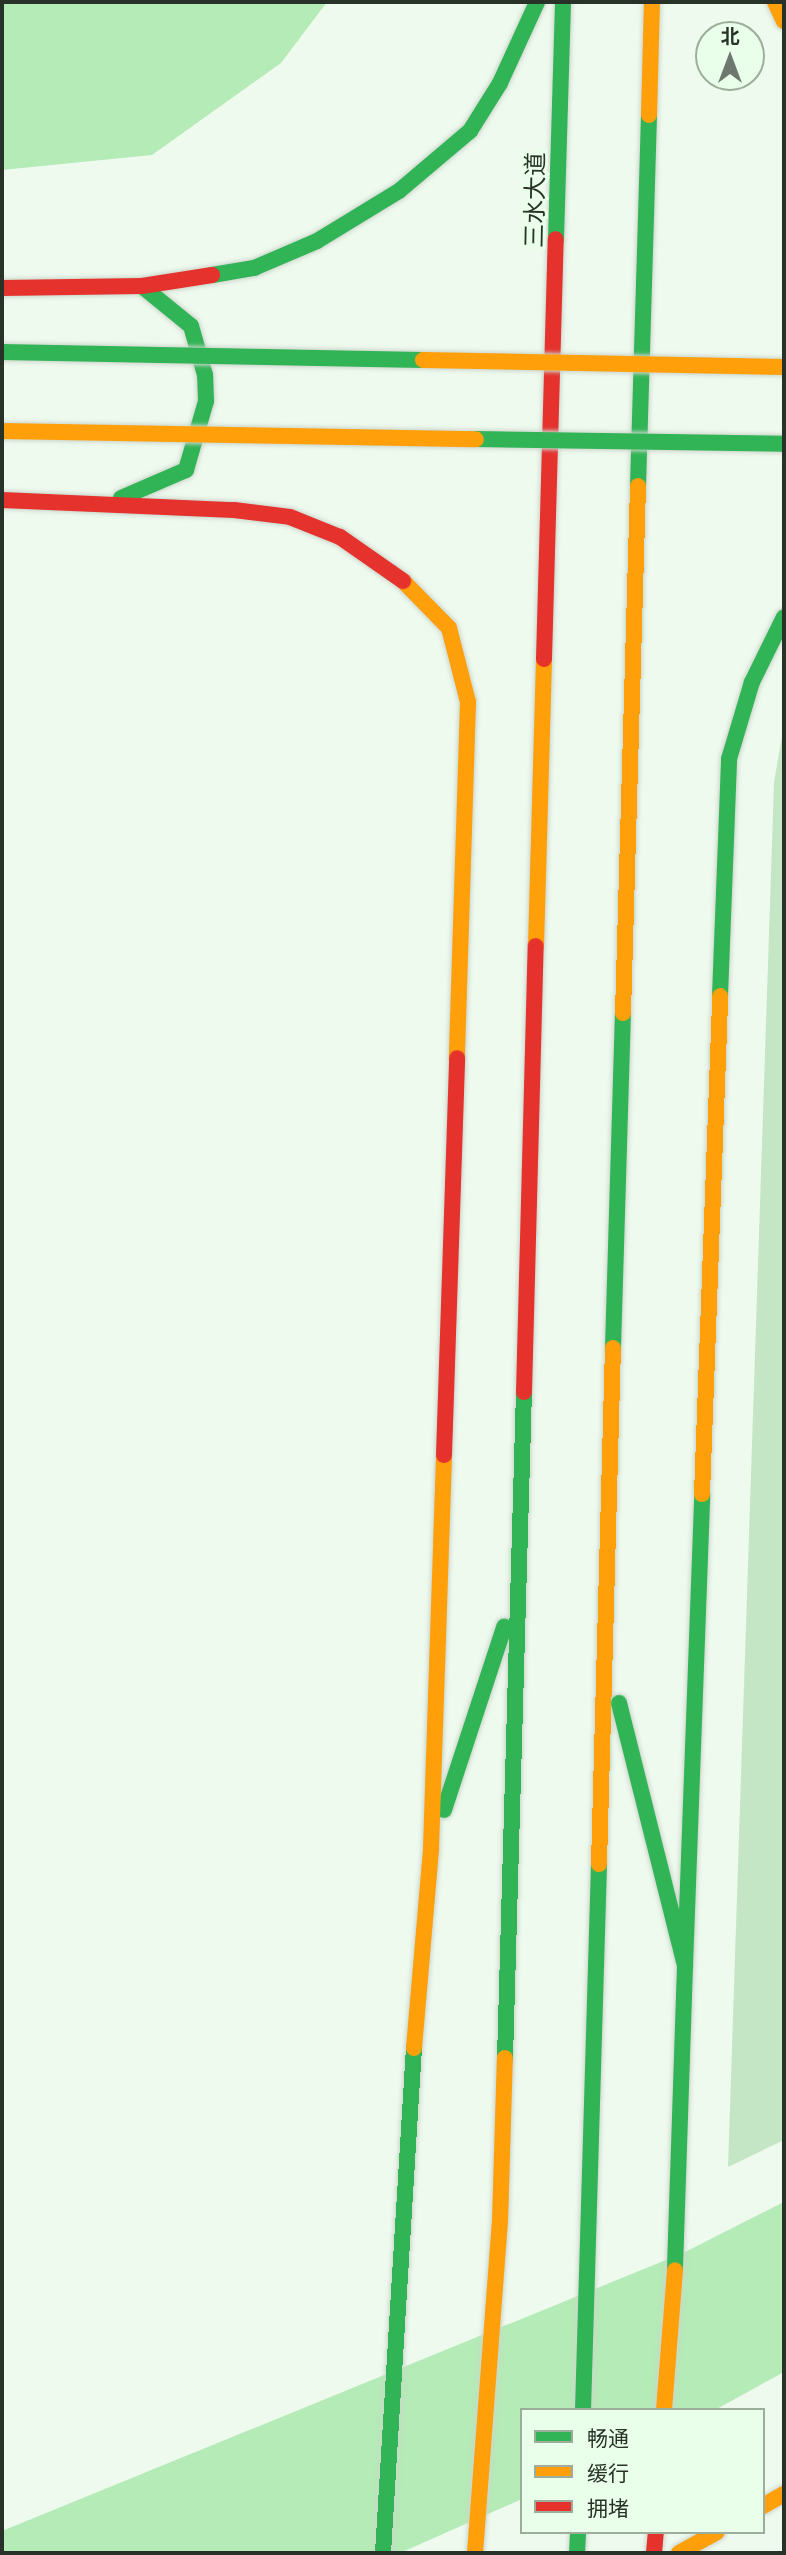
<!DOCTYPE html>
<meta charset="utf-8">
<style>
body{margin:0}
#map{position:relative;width:786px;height:2555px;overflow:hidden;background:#effaef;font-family:"Roboto Serif","Noto Sans SC",serif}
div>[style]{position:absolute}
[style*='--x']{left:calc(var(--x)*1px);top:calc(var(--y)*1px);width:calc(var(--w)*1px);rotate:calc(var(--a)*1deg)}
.green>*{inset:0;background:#c5e6c5}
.water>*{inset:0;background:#b5ebb6}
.roads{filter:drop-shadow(0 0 2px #ccd6cc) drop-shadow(0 0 2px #ccd6cc)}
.fast>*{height:16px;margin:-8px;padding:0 8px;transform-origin:8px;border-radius:8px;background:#30b455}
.slow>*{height:16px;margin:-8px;padding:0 8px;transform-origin:8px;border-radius:8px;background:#ff9f0a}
.jam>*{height:16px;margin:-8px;padding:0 8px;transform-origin:8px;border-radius:8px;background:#e5322d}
.bridges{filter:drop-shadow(0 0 2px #ccd6cc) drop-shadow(0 0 2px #ccd6cc)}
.fast-bridge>*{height:16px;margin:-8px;padding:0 8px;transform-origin:8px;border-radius:8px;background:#30b455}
.slow-bridge>*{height:16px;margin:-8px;padding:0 8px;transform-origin:8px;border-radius:8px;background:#ff9f0a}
span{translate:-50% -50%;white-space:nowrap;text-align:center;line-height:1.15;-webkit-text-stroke:6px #eaffea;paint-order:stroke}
.street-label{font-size:24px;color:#283228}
.frame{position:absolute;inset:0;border:4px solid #283228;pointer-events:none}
.legend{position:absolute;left:520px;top:2408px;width:245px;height:126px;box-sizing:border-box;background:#eaffea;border:2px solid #9cad9c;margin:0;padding:9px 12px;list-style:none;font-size:21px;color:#283228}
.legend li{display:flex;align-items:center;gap:14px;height:35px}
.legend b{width:35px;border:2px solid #9cad9c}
.north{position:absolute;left:695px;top:21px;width:70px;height:70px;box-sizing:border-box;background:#eaffea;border:2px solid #9cad9c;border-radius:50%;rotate:0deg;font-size:19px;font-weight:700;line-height:28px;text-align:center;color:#283228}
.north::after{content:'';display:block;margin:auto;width:24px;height:32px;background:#6e786e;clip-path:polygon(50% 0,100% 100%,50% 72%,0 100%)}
</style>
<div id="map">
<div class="green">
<i style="clip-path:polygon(784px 725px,784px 2140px,728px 2167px,774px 782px)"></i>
</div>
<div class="water">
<i style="clip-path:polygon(2px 2px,327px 2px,281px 63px,152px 155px,2px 170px)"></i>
<i style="clip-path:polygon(784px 2202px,784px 2372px,715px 2410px,522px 2410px,522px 2499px,400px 2553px,2px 2553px,2px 2531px,683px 2253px)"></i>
</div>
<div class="roads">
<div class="fast">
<i style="--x:556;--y:239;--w:237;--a:-88.3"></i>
<i style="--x:212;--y:275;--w:43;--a:-9.5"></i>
<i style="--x:254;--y:268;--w:69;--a:-23.2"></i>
<i style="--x:317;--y:241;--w:96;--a:-31.4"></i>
<i style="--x:399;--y:191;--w:93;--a:-40.2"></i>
<i style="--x:470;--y:131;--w:57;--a:-58"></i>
<i style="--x:500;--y:83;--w:89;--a:-65.4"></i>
<i style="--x:638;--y:486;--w:371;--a:-88.3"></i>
<i style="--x:121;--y:498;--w:71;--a:-23.3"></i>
<i style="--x:186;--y:470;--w:72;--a:-73.8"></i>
<i style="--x:206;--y:401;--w:26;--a:-92"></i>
<i style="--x:205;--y:375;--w:51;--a:-105.9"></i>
<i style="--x:191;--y:326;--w:63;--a:-140.8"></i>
<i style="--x:720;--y:996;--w:237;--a:-87.8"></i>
<i style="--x:729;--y:759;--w:80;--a:-73.4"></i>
<i style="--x:752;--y:682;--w:72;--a:-63.8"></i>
<i style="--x:613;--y:1348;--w:335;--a:-88.3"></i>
<i style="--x:619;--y:1703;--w:271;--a:75.9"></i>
<i style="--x:685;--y:1966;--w:304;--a:91.9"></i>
<i style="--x:444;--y:1810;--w:193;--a:-71.8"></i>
<i style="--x:685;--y:1966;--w:472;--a:-87.9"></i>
<i style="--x:505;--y:2058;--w:666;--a:-88.37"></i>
<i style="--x:583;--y:2410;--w:546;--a:-88.32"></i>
<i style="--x:383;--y:2553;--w:506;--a:-86.49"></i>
<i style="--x:577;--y:2553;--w:21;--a:-87"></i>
</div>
<div class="slow">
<i style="--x:775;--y:2;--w:21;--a:65"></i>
<i style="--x:649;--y:115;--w:113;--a:-88.5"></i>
<i style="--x:403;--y:581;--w:66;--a:45.6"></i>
<i style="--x:449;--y:628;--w:76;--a:75.6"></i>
<i style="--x:468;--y:702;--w:356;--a:91.8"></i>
<i style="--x:536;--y:946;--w:287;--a:-88.4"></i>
<i style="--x:623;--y:1013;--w:527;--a:-88.37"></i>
<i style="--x:702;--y:1494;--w:498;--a:-87.9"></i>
<i style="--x:599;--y:1864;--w:516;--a:-88.45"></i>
<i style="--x:414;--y:2048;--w:201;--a:-85.1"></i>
<i style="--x:431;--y:1848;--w:393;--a:-88.1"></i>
<i style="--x:664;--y:2410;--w:140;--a:-85.5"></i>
<i style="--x:763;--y:2506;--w:24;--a:-30"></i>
<i style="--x:475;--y:2553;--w:332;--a:-85.7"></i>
<i style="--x:500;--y:2222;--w:164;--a:-88.3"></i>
<i style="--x:679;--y:2553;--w:43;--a:-28.9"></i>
</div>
<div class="jam">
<i style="--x:2;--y:288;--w:140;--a:-0.8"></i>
<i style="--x:142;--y:286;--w:71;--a:-8.9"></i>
<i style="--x:2;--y:500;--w:232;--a:2.5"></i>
<i style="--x:234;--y:510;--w:56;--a:7.1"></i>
<i style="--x:290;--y:517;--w:54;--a:21.8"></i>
<i style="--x:340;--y:537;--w:77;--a:34.9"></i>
<i style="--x:544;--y:659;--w:420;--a:-88.4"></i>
<i style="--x:524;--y:1392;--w:446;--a:-88.5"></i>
<i style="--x:444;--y:1455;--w:397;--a:-88.1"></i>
<i style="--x:654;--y:2553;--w:21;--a:-85"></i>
</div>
</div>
<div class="bridges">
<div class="fast-bridge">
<i style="--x:2;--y:352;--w:421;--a:1.1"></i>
<i style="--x:476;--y:439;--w:308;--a:0.9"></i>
</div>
<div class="slow-bridge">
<i style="--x:423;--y:360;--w:361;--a:1.1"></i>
<i style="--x:2;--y:431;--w:474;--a:1"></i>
</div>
</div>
<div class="street-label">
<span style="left:536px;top:200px;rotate:-89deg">三水大道</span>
</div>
<div class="frame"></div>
<ul class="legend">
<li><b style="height:9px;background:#30b455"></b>畅通</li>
<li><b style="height:9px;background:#ff9f0a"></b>缓行</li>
<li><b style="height:9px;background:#e5322d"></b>拥堵</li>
</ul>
<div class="north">北</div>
</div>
